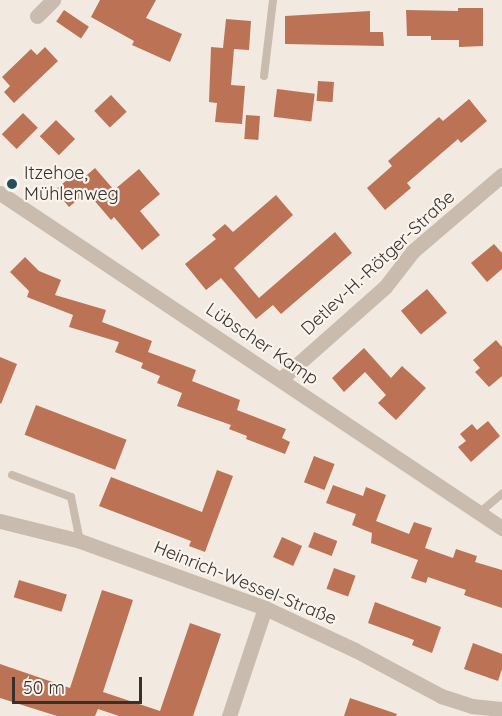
<!DOCTYPE html>
<meta charset="utf-8">
<style>
body{margin:0}
#map{position:relative;width:502px;height:716px;overflow:hidden;background:#f2eae1;font-family:Quicksand,sans-serif}
div>[style]{position:absolute}
[style*='--x']{left:calc(var(--x)*1px);top:calc(var(--y)*1px);width:calc(var(--w)*1px);rotate:calc(var(--a)*1deg)}
.building>*{inset:0;background:#bc7254;transform-origin:0 0}
.service>*{height:8px;margin:-4px;padding:0 4px;transform-origin:4px;border-radius:4px;background:#c9bbad}
.minor>*{height:15px;margin:-7.5px;padding:0 7.5px;transform-origin:7.5px;border-radius:7.5px;background:#c9bbad}
.tertiary>*{height:15px;margin:-7.5px;padding:0 7.5px;transform-origin:7.5px;border-radius:7.5px;background:#c9bbad}
.dots>*{width:16px;height:16px;translate:-50% -50%;box-sizing:border-box;border:3px solid #f9f4ed;border-radius:50%}
span{translate:-50% -50%;white-space:nowrap;text-align:center;line-height:1.15;-webkit-text-stroke:4.5px #f9f4ed;paint-order:stroke}
.poi-label{font-size:18px;color:#38302b}
.left{translate:0 -50%;text-align:left}
.street-label{font-size:18px;color:#38302b}
.scale{position:absolute;left:12px;top:677px;width:130px;height:27px;box-sizing:border-box;border:3px solid #38302b;border-top:0;padding-left:8px;font-size:18px;line-height:21px;white-space:nowrap;color:#38302b;-webkit-text-stroke:4px #f9f4ed;paint-order:stroke}
</style>
<div id="map">
<div class="building">
<i style="clip-path:polygon(100px 0,156px 0,146px 18px,182px 34px,170px 62px,132px 45px,134px 41px,91px 17px)"></i>
<i style="clip-path:polygon(458px 8px,483px 8px,483px 46px,459px 47px,459px 40px,431px 40px,431px 36px,407px 36px,406px 10px,458px 11px)"></i>
<i style="left:64px;top:10px;width:30px;height:14px;rotate:34deg"></i>
<i style="clip-path:polygon(370px 11px,370px 32px,383px 32px,384px 46px,285px 44px,285px 16px)"></i>
<i style="clip-path:polygon(226px 19px,251px 21px,249px 50px,234px 49px,231px 85px,245px 86px,242px 124px,215px 122px,217px 103px,209px 102px,211px 47px,223px 48px)"></i>
<i style="clip-path:polygon(45px 47px,58px 61px,14px 103px,4px 92px,10px 86px,2px 77px,31px 49px,37px 55px)"></i>
<i style="left:318px;top:81px;width:16px;height:20px;rotate:4deg"></i>
<i style="left:277px;top:89px;width:38px;height:28px;rotate:7deg"></i>
<i style="left:111px;top:95px;width:23px;height:23px;rotate:47deg"></i>
<i style="clip-path:polygon(469px 99px,487px 121px,461px 143px,458px 139px,407px 183px,411px 188px,385px 210px,367px 188px,392px 166px,388px 161px,439px 117px,443px 121px)"></i>
<i style="left:23px;top:113px;width:21px;height:30px;rotate:45deg"></i>
<i style="left:246px;top:115px;width:14px;height:24px;rotate:4deg"></i>
<i style="left:56px;top:120px;width:27px;height:23px;rotate:45deg"></i>
<i style="clip-path:polygon(95px 168px,114px 190px,139px 169px,160px 194px,140px 211px,160px 235px,142px 250px,114px 217px,111px 220px,87px 192px,69px 207px,55px 190px,74px 174px,80px 181px)"></i>
<i style="clip-path:polygon(276px 195px,293px 215px,234px 268px,259px 298px,335px 232px,352px 253px,281px 314px,273px 305px,256px 319px,221px 278px,206px 290px,185px 264px,216px 239px,212px 235px,225px 224px,233px 232px)"></i>
<i style="clip-path:polygon(494px 244px,502px 253px,502px 269px,487px 282px,471px 263px)"></i>
<i style="clip-path:polygon(25px 257px,39px 271px,61px 280px,55px 295px,106px 310px,102px 322px,152px 341px,148px 352px,196px 370px,192px 381px,240px 400px,237px 410px,286px 429px,282px 438px,290px 442px,285px 454px,246px 439px,247px 436px,229px 429px,231px 425px,177px 406px,182px 393px,157px 383px,160px 376px,141px 368px,143px 363px,115px 352px,119px 342px,69px 327px,73px 315px,27px 297px,29px 291px,10px 272px)"></i>
<i style="left:427px;top:289px;width:31px;height:34px;rotate:50deg"></i>
<i style="clip-path:polygon(496px 340px,502px 347px,502px 376px,489px 387px,475px 372px,480px 368px,473px 360px)"></i>
<i style="clip-path:polygon(364px 348px,391px 378px,402px 366px,426px 388px,396px 420px,378px 403px,386px 395px,365px 372px,344px 392px,332px 378px)"></i>
<i style="clip-path:polygon(0 357px,17px 364px,1px 404px,0 403px)"></i>
<i style="left:36px;top:405px;width:97px;height:32px;rotate:21deg"></i>
<i style="clip-path:polygon(488px 421px,500px 436px,471px 462px,458px 447px,466px 441px,460px 434px,472px 424px,477px 430px)"></i>
<i style="left:314px;top:456px;width:22px;height:28px;rotate:21deg"></i>
<i style="clip-path:polygon(217px 470px,233px 476px,205px 552px,189px 546px,191px 541px,99px 506px,111px 477px,202px 512px)"></i>
<i style="clip-path:polygon(333px 485px,363px 496px,366px 487px,386px 495px,376px 521px,409px 534px,414px 522px,432px 528px,425px 548px,453px 558px,456px 549px,477px 556px,475px 562px,502px 570px,502px 608px,464px 595px,466px 590px,428px 577px,426px 583px,411px 578px,418px 560px,371px 543px,372px 533px,352px 525px,356px 514px,326px 503px)"></i>
<i style="left:314px;top:532px;width:25px;height:16px;rotate:21deg"></i>
<i style="left:282px;top:537px;width:22px;height:22px;rotate:24deg"></i>
<i style="left:334px;top:568px;width:23px;height:22px;rotate:20deg"></i>
<i style="left:19px;top:580px;width:50px;height:18px;rotate:17deg"></i>
<i style="clip-path:polygon(102px 590px,133px 600px,103px 692px,160px 711px,190px 623px,221px 634px,193px 716px,119px 716px,98px 709px,95px 716px,57px 716px,0 698px,0 664px,70px 688px)"></i>
<i style="clip-path:polygon(375px 602px,441px 627px,432px 653px,412px 645px,414px 640px,368px 623px)"></i>
<i style="clip-path:polygon(473px 643px,502px 654px,502px 669px,498px 681px,464px 669px)"></i>
<i style="clip-path:polygon(350px 698px,397px 714px,396px 716px,344px 716px)"></i>
</div>
<div class="service">
<i style="--x:264;--y:76;--w:77;--a:-83.2"></i>
<i style="--x:12;--y:475;--w:63;--a:20.4"></i>
<i style="--x:71;--y:497;--w:45;--a:78.4"></i>
<i style="--x:479;--y:513;--w:30;--a:-40"></i>
</div>
<div class="minor">
<i style="--x:37;--y:16;--w:23;--a:-45"></i>
<i style="--x:281;--y:379;--w:139;--a:-41.5"></i>
<i style="--x:385;--y:287;--w:46;--a:-52.1"></i>
<i style="--x:413;--y:251;--w:117;--a:-40.5"></i>
<i style="--x:0;--y:521;--w:82;--a:14"></i>
<i style="--x:80;--y:541;--w:197;--a:19.9"></i>
<i style="--x:265;--y:608;--w:99;--a:25"></i>
<i style="--x:355;--y:650;--w:98;--a:28.1"></i>
<i style="--x:441;--y:696;--w:33;--a:18"></i>
<i style="--x:472;--y:706;--w:30;--a:6"></i>
<i style="--x:229;--y:716;--w:114;--a:-71.6"></i>
</div>
<div class="tertiary">
<i style="--x:0;--y:193;--w:604;--a:33.72"></i>
</div>
<div class="dots">
<i style="left:12px;top:184px;background:#245157"></i>
</div>
<div class="poi-label">
<span class="left" style="left:24px;top:184px">Itzehoe,<br>Mühlenweg</span>
</div>
<div class="street-label">
<span style="left:378px;top:263px;rotate:-43deg">Detlev-H.-Rötger-Straße</span>
<span style="left:262px;top:344px;rotate:34deg">Lübscher Kamp</span>
<span style="left:245px;top:583px;rotate:22deg">Heinrich-Wessel-Straße</span>
</div>
<div class="scale">50 m</div>
</div>
